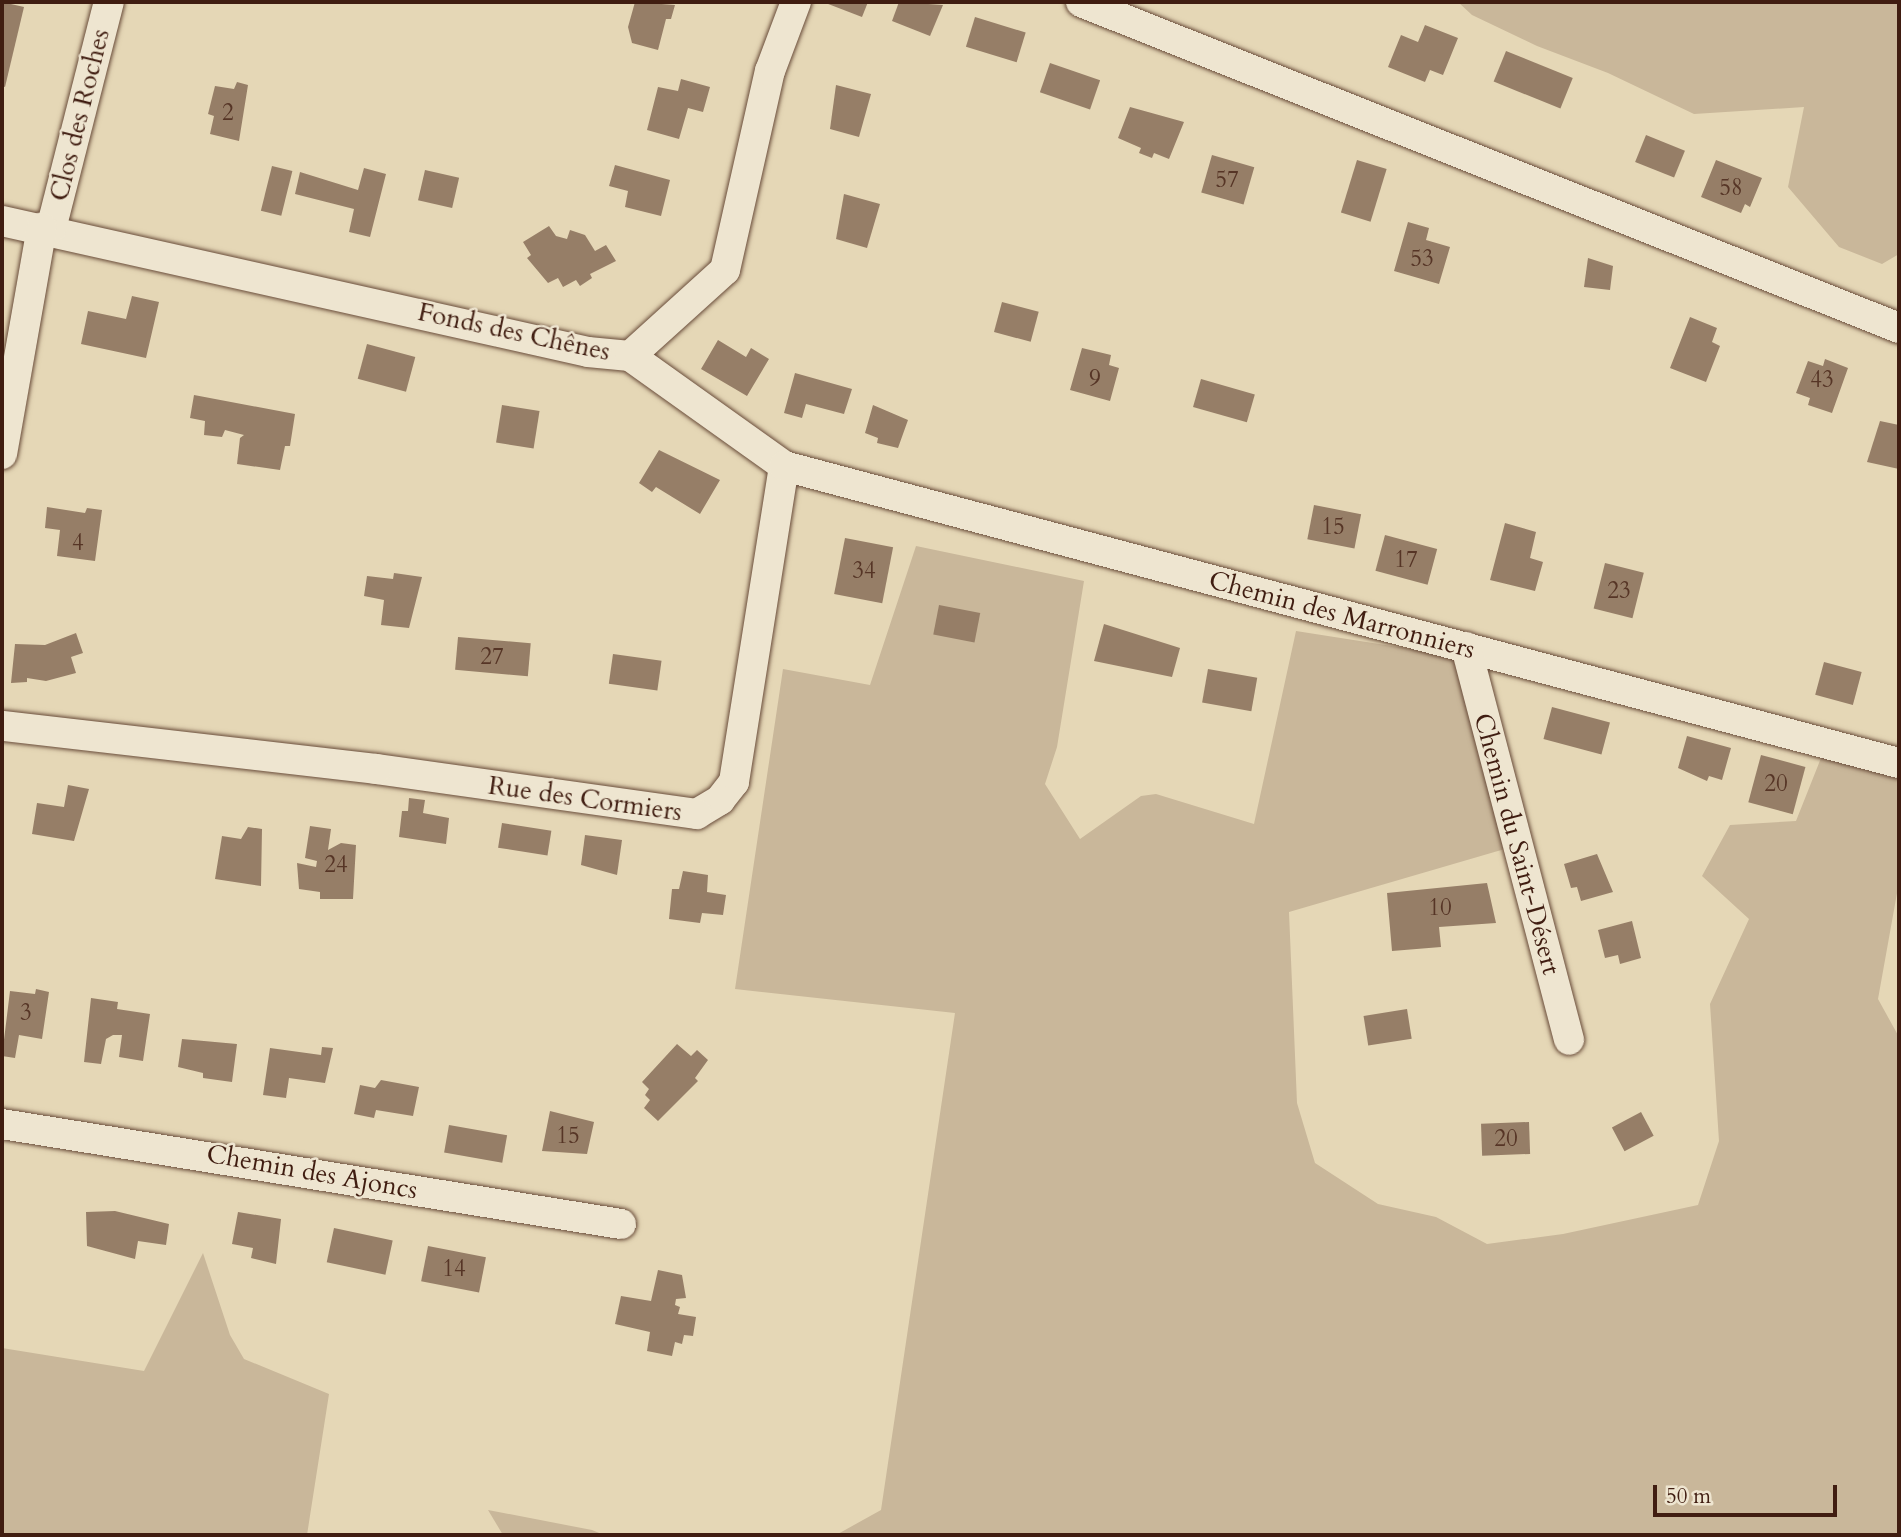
<!DOCTYPE html>
<meta charset="utf-8">
<style>
body{margin:0}
#map{position:relative;width:1901px;height:1537px;overflow:hidden;background:#e5d7b6;font-family:Cardo,serif}
div>[style]{position:absolute}
[style*='--x']{left:calc(var(--x)*1px);top:calc(var(--y)*1px);width:calc(var(--w)*1px);rotate:calc(var(--a)*1deg)}
.green>*{inset:0;background:#c9b79a}
.building>*{inset:0;background:#967e67;transform-origin:0 0}
.roads{filter:drop-shadow(0 0 2px #694c3a) drop-shadow(0 0 2px #694c3a)}
.minor>*{height:30px;margin:-15px;padding:0 15px;transform-origin:15px;border-radius:15px;background:#eee5d0}
span{translate:-50% -50%;white-space:nowrap;text-align:center;line-height:1.15;-webkit-text-stroke:5px #eee5d0;paint-order:stroke}
.number-label{font-size:23px;color:#563526}
.number-label span{-webkit-text-stroke-width:0}
.street-label{font-size:26px;color:#401d11}
.frame{position:absolute;inset:0;border:4px solid #401d11;pointer-events:none}
.scale{position:absolute;left:1653px;top:1485px;width:184px;height:32px;box-sizing:border-box;border:4px solid #401d11;border-top:0;padding-left:9px;font-size:21px;line-height:24px;white-space:nowrap;color:#401d11;-webkit-text-stroke:5px #eee5d0;paint-order:stroke}
</style>
<div id="map">
<div class="green">
<i style="clip-path:polygon(1458px 2px,1899px 2px,1899px 254px,1882px 264px,1839px 247px,1788px 187px,1804px 107px,1694px 114px,1608px 73px,1537px 46px,1472px 15px)"></i>
<i style="clip-path:polygon(916px 546px,1084px 581px,1057px 747px,1045px 784px,1080px 839px,1141px 796px,1156px 794px,1254px 824px,1296px 631px,1462px 657px,1515px 846px,1289px 912px,1297px 1103px,1315px 1163px,1378px 1204px,1436px 1217px,1487px 1244px,1563px 1234px,1698px 1205px,1719px 1141px,1710px 1004px,1749px 919px,1702px 876px,1730px 825px,1796px 821px,1823px 753px,1899px 774px,1899px 882px,1878px 999px,1899px 1037px,1899px 1535px,836px 1535px,881px 1510px,955px 1013px,735px 989px,783px 669px,870px 685px)"></i>
<i style="clip-path:polygon(203px 1253px,230px 1335px,244px 1359px,329px 1394px,307px 1535px,2px 1535px,2px 1348px,144px 1371px)"></i>
<i style="clip-path:polygon(488px 1510px,592px 1530px,604px 1535px,503px 1535px)"></i>
</div>
<div class="building">
<i style="clip-path:polygon(2px 2px,24px 7px,5px 87px,2px 86px)"></i>
<i style="clip-path:polygon(635px 2px,675px 5px,671px 19px,666px 19px,658px 50px,632px 43px,628px 27px)"></i>
<i style="clip-path:polygon(823px 2px,868px 2px,862px 17px)"></i>
<i style="clip-path:polygon(899px 2px,943px 5px,930px 36px,892px 21px)"></i>
<i style="left:975px;top:17px;width:53px;height:31px;rotate:17deg"></i>
<i style="clip-path:polygon(1425px 25px,1458px 38px,1443px 75px,1430px 70px,1425px 82px,1388px 67px,1401px 35px,1418px 42px)"></i>
<i style="left:1506px;top:51px;width:72px;height:33px;rotate:22deg"></i>
<i style="left:1050px;top:63px;width:53px;height:31px;rotate:19deg"></i>
<i style="clip-path:polygon(681px 79px,710px 87px,703px 112px,688px 108px,679px 139px,647px 130px,658px 87px,678px 91px)"></i>
<i style="clip-path:polygon(237px 82px,248px 85px,239px 141px,210px 134px,214px 116px,208px 114px,215px 86px,234px 89px)"></i>
<i style="clip-path:polygon(836px 85px,871px 94px,859px 137px,830px 129px)"></i>
<i style="clip-path:polygon(1130px 107px,1184px 122px,1169px 159px,1154px 153px,1152px 158px,1139px 153px,1141px 148px,1118px 138px)"></i>
<i style="left:1646px;top:135px;width:42px;height:29px;rotate:22deg"></i>
<i style="left:1212px;top:155px;width:44px;height:39px;rotate:16deg"></i>
<i style="left:1357px;top:160px;width:31px;height:55px;rotate:17deg"></i>
<i style="clip-path:polygon(1716px 160px,1762px 178px,1750px 207px,1745px 204px,1741px 213px,1701px 197px)"></i>
<i style="clip-path:polygon(615px 165px,670px 180px,661px 216px,625px 207px,628px 191px,609px 186px)"></i>
<i style="left:272px;top:166px;width:21px;height:46px;rotate:14deg"></i>
<i style="clip-path:polygon(364px 168px,386px 174px,370px 237px,349px 232px,354px 209px,295px 194px,300px 172px,358px 190px)"></i>
<i style="left:425px;top:170px;width:35px;height:31px;rotate:13deg"></i>
<i style="clip-path:polygon(844px 194px,880px 204px,867px 248px,836px 239px)"></i>
<i style="clip-path:polygon(1408px 222px,1429px 228px,1426px 240px,1450px 247px,1439px 284px,1394px 271px)"></i>
<i style="clip-path:polygon(549px 226px,556px 236px,567px 239px,570px 230px,585px 235px,595px 251px,606px 245px,616px 261px,590px 274px,592px 278px,580px 286px,576px 280px,563px 287px,558px 278px,548px 283px,527px 258px,531px 255px,523px 242px)"></i>
<i style="clip-path:polygon(1588px 258px,1613px 266px,1610px 290px,1584px 287px)"></i>
<i style="clip-path:polygon(132px 296px,159px 302px,146px 358px,81px 344px,88px 311px,126px 319px)"></i>
<i style="left:1002px;top:302px;width:38px;height:31px;rotate:15deg"></i>
<i style="clip-path:polygon(1690px 317px,1717px 328px,1712px 342px,1720px 346px,1706px 382px,1670px 368px)"></i>
<i style="clip-path:polygon(718px 340px,746px 357px,751px 348px,769px 359px,747px 396px,701px 369px)"></i>
<i style="left:367px;top:344px;width:50px;height:36px;rotate:15deg"></i>
<i style="clip-path:polygon(1082px 348px,1111px 355px,1109px 365px,1119px 368px,1110px 401px,1070px 390px)"></i>
<i style="clip-path:polygon(1825px 359px,1848px 368px,1832px 413px,1808px 405px,1810px 398px,1796px 393px,1808px 361px,1823px 366px)"></i>
<i style="clip-path:polygon(795px 373px,852px 389px,844px 414px,806px 404px,802px 418px,784px 413px)"></i>
<i style="left:1201px;top:379px;width:56px;height:29px;rotate:16deg"></i>
<i style="clip-path:polygon(194px 395px,295px 414px,290px 446px,285px 446px,280px 470px,237px 464px,240px 438px,244px 435px,225px 430px,222px 437px,204px 435px,205px 421px,190px 418px)"></i>
<i style="left:502px;top:405px;width:38px;height:38px;rotate:9deg"></i>
<i style="clip-path:polygon(873px 405px,908px 420px,898px 448px,877px 443px,878px 438px,865px 433px)"></i>
<i style="clip-path:polygon(1880px 421px,1899px 425px,1899px 469px,1867px 462px)"></i>
<i style="clip-path:polygon(659px 450px,720px 480px,700px 514px,656px 487px,652px 492px,639px 483px)"></i>
<i style="left:1314px;top:505px;width:48px;height:35px;rotate:11deg"></i>
<i style="clip-path:polygon(47px 507px,85px 513px,87px 508px,102px 510px,95px 561px,57px 556px,60px 530px,45px 528px)"></i>
<i style="clip-path:polygon(1505px 523px,1536px 532px,1530px 558px,1543px 562px,1535px 591px,1490px 580px)"></i>
<i style="left:1385px;top:535px;width:54px;height:37px;rotate:15deg"></i>
<i style="left:845px;top:538px;width:49px;height:57px;rotate:11deg"></i>
<i style="left:1605px;top:563px;width:40px;height:47px;rotate:14deg"></i>
<i style="clip-path:polygon(394px 573px,422px 577px,409px 628px,381px 625px,384px 600px,364px 596px,367px 576px,393px 579px)"></i>
<i style="left:939px;top:605px;width:42px;height:30px;rotate:11deg"></i>
<i style="clip-path:polygon(1104px 624px,1180px 648px,1172px 677px,1094px 661px)"></i>
<i style="clip-path:polygon(76px 633px,83px 653px,71px 657px,76px 673px,46px 681px,27px 678px,27px 682px,11px 683px,15px 644px,45px 645px)"></i>
<i style="left:458px;top:637px;width:73px;height:33px;rotate:5deg"></i>
<i style="left:613px;top:654px;width:49px;height:30px;rotate:8deg"></i>
<i style="left:1824px;top:662px;width:39px;height:34px;rotate:15deg"></i>
<i style="left:1208px;top:669px;width:50px;height:34px;rotate:10deg"></i>
<i style="left:1552px;top:707px;width:60px;height:33px;rotate:15deg"></i>
<i style="clip-path:polygon(1687px 736px,1731px 748px,1722px 780px,1709px 776px,1707px 781px,1678px 768px)"></i>
<i style="left:1761px;top:755px;width:46px;height:49px;rotate:15deg"></i>
<i style="clip-path:polygon(68px 785px,89px 789px,74px 841px,32px 834px,37px 803px,64px 807px)"></i>
<i style="clip-path:polygon(409px 798px,425px 800px,423px 813px,449px 818px,446px 844px,399px 837px,402px 811px,408px 811px)"></i>
<i style="left:502px;top:823px;width:50px;height:25px;rotate:9deg"></i>
<i style="clip-path:polygon(310px 826px,331px 829px,328px 850px,341px 843px,356px 845px,353px 899px,320px 899px,320px 892px,299px 889px,297px 863px,316px 867px,317px 861px,305px 858px)"></i>
<i style="clip-path:polygon(248px 827px,262px 829px,261px 886px,215px 879px,222px 836px,241px 839px)"></i>
<i style="clip-path:polygon(585px 835px,622px 840px,617px 875px,581px 865px)"></i>
<i style="clip-path:polygon(1597px 854px,1613px 892px,1581px 901px,1577px 887px,1571px 888px,1564px 864px)"></i>
<i style="clip-path:polygon(683px 871px,708px 875px,707px 892px,726px 895px,723px 915px,702px 913px,700px 923px,669px 919px,672px 889px,679px 889px)"></i>
<i style="clip-path:polygon(1487px 883px,1496px 923px,1439px 927px,1441px 947px,1392px 951px,1387px 893px)"></i>
<i style="clip-path:polygon(1632px 921px,1641px 958px,1620px 964px,1618px 955px,1605px 958px,1598px 930px)"></i>
<i style="clip-path:polygon(36px 989px,49px 992px,42px 1039px,19px 1035px,15px 1058px,2px 1056px,10px 991px,35px 994px)"></i>
<i style="clip-path:polygon(91px 998px,118px 1002px,117px 1009px,150px 1014px,143px 1061px,119px 1057px,122px 1035px,113px 1035px,106px 1039px,101px 1064px,84px 1062px)"></i>
<i style="left:1407px;top:1009px;width:30px;height:44px;rotate:81deg"></i>
<i style="clip-path:polygon(182px 1039px,237px 1044px,232px 1082px,203px 1078px,203px 1073px,178px 1067px)"></i>
<i style="clip-path:polygon(677px 1044px,691px 1056px,697px 1050px,708px 1060px,695px 1078px,698px 1081px,658px 1121px,644px 1108px,650px 1100px,645px 1095px,649px 1089px,642px 1082px)"></i>
<i style="clip-path:polygon(322px 1047px,333px 1048px,325px 1083px,289px 1078px,286px 1098px,263px 1095px,270px 1048px,321px 1055px)"></i>
<i style="clip-path:polygon(381px 1080px,419px 1087px,413px 1116px,376px 1110px,374px 1118px,354px 1114px,360px 1085px,375px 1088px)"></i>
<i style="clip-path:polygon(550px 1111px,594px 1122px,587px 1154px,542px 1151px)"></i>
<i style="left:1641px;top:1112px;width:27px;height:33px;rotate:62deg"></i>
<i style="left:1529px;top:1122px;width:32px;height:48px;rotate:88deg"></i>
<i style="left:449px;top:1125px;width:59px;height:28px;rotate:10deg"></i>
<i style="clip-path:polygon(115px 1211px,169px 1224px,166px 1245px,138px 1241px,135px 1259px,87px 1246px,86px 1212px)"></i>
<i style="clip-path:polygon(238px 1212px,281px 1219px,276px 1264px,251px 1258px,253px 1248px,232px 1244px)"></i>
<i style="left:334px;top:1228px;width:60px;height:35px;rotate:12deg"></i>
<i style="left:428px;top:1246px;width:59px;height:36px;rotate:11deg"></i>
<i style="clip-path:polygon(658px 1270px,682px 1275px,686px 1298px,676px 1299px,675px 1305px,680px 1307px,678px 1314px,696px 1317px,693px 1336px,684px 1335px,682px 1344px,675px 1342px,672px 1356px,647px 1351px,650px 1332px,615px 1324px,621px 1296px,651px 1301px)"></i>
</div>
<div class="roads">
<div class="minor">
<i style="--x:1081;--y:2;--w:881;--a:21.73"></i>
<i style="--x:2;--y:221;--w:600;--a:12.6"></i>
<i style="--x:588;--y:352;--w:42;--a:5.4"></i>
<i style="--x:630;--y:356;--w:189;--a:35.5"></i>
<i style="--x:784;--y:466;--w:320;--a:99"></i>
<i style="--x:734;--y:782;--w:23;--a:128"></i>
<i style="--x:720;--y:800;--w:27;--a:149"></i>
<i style="--x:697;--y:814;--w:324;--a:-172"></i>
<i style="--x:376;--y:769;--w:376;--a:-173.4"></i>
<i style="--x:51;--y:229;--w:234;--a:-75.7"></i>
<i style="--x:630;--y:356;--w:128;--a:-42.2"></i>
<i style="--x:725;--y:270;--w:204;--a:-77.3"></i>
<i style="--x:770;--y:71;--w:74;--a:-69.4"></i>
<i style="--x:2;--y:454;--w:230;--a:-80"></i>
<i style="--x:784;--y:466;--w:1154;--a:14.92"></i>
<i style="--x:1466;--y:647;--w:406;--a:75.3"></i>
<i style="--x:2;--y:1124;--w:627;--a:9.18"></i>
</div>
</div>
<div class="number-label">
<span style="left:228px;top:113px">2</span>
<span style="left:1227px;top:180px">57</span>
<span style="left:1731px;top:188px">58</span>
<span style="left:1422px;top:259px">53</span>
<span style="left:1095px;top:379px">9</span>
<span style="left:1822px;top:380px">43</span>
<span style="left:1333px;top:527px">15</span>
<span style="left:78px;top:543px">4</span>
<span style="left:1406px;top:560px">17</span>
<span style="left:864px;top:571px">34</span>
<span style="left:1619px;top:591px">23</span>
<span style="left:492px;top:657px">27</span>
<span style="left:1776px;top:784px">20</span>
<span style="left:336px;top:865px">24</span>
<span style="left:1440px;top:908px">10</span>
<span style="left:26px;top:1013px">3</span>
<span style="left:568px;top:1136px">15</span>
<span style="left:1506px;top:1139px">20</span>
<span style="left:454px;top:1269px">14</span>
</div>
<div class="street-label">
<span style="left:80px;top:115px;rotate:-76deg">Clos des Roches</span>
<span style="left:514px;top:332px;rotate:12deg">Fonds des Chênes</span>
<span style="left:1342px;top:615px;rotate:15deg">Chemin des Marronniers</span>
<span style="left:585px;top:799px;rotate:8deg">Rue des Cormiers</span>
<span style="left:1517px;top:844px;rotate:75deg">Chemin du Saint-Désert</span>
<span style="left:312px;top:1172px;rotate:10deg">Chemin des Ajoncs</span>
</div>
<div class="frame"></div>
<div class="scale">50 m</div>
</div>
